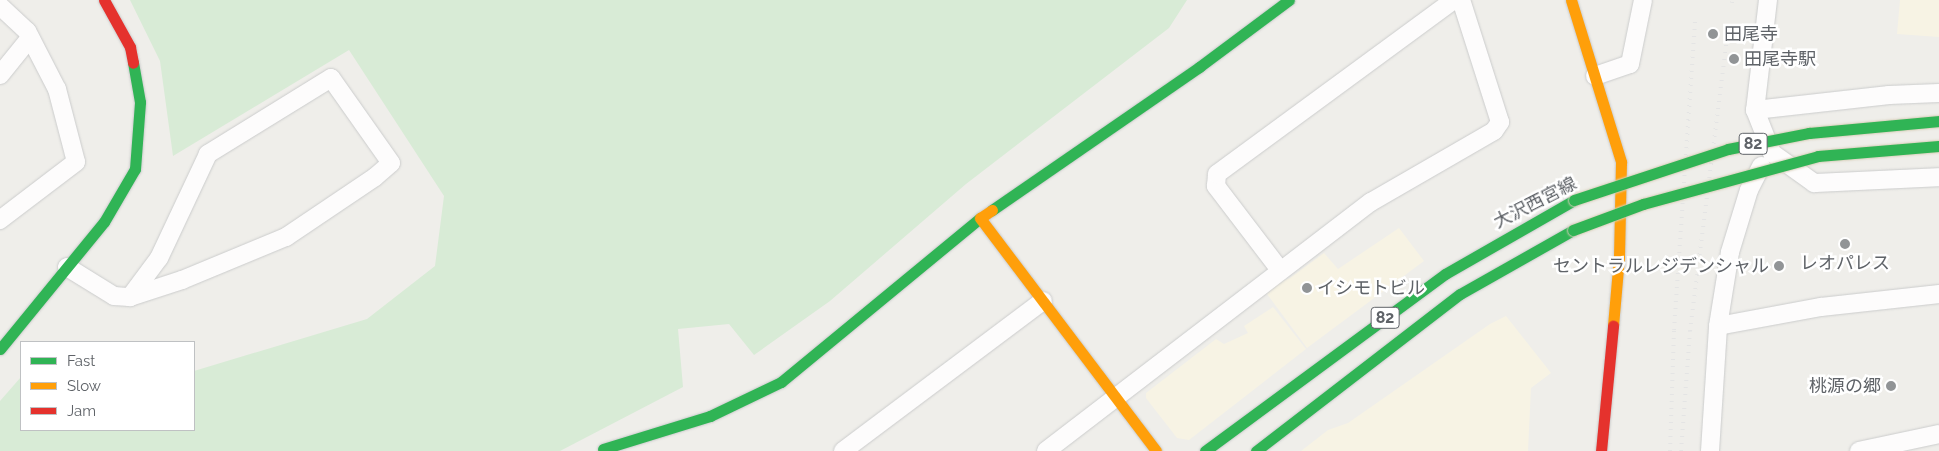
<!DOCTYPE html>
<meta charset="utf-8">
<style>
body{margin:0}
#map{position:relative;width:1939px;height:451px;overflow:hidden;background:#efeeea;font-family:Raleway,"Noto Sans JP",sans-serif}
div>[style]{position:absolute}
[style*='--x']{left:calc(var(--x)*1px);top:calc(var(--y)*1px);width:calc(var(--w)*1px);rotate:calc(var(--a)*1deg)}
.commercial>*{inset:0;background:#f7f3e4}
.green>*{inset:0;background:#d8ebd6}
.roads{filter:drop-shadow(0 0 1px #cbcccc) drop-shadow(0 0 1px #cbcccc)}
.street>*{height:18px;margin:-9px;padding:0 9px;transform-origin:9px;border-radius:9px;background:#fdfcfc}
.fast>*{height:11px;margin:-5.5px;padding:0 5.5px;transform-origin:5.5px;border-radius:5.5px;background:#30b455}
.slow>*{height:11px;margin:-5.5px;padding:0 5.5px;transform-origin:5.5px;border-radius:5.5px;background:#ff9f0a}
.jam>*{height:11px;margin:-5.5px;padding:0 5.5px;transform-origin:5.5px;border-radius:5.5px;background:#e5322d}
.rail>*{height:4px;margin-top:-2px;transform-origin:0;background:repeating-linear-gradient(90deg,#e4e4e4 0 1px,transparent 0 7px)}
.bridges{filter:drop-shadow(0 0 1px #d7ceb8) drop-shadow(0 0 1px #d7ceb8)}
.fast-bridge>*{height:11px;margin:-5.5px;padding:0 5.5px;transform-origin:5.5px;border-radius:5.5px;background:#30b455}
.dots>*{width:14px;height:14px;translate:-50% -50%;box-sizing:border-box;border:2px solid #fff;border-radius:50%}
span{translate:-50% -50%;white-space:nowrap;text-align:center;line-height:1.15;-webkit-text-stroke:5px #fff;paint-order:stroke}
.shield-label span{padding:1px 4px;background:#fff;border:1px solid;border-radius:4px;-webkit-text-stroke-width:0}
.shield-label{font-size:16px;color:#5f6368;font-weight:700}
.poi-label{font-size:18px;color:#5f6368}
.left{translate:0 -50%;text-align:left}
.right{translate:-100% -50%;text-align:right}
.street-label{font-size:18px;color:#5f6368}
.legend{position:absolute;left:20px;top:341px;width:175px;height:90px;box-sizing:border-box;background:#fff;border:1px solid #bfc1c3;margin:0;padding:6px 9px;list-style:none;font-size:15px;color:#5f6368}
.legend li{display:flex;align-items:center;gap:10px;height:25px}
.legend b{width:25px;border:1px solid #bfc1c3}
</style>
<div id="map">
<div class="commercial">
<i style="clip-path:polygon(1900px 0,1939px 0,1939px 37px,1897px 34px)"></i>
<i style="clip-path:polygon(1399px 228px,1424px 261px,1307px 348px,1267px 294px,1275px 284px,1290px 278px,1324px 253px,1338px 269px)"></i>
<i style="clip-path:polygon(1273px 307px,1306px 349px,1189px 440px,1177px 438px,1146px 398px,1146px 393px,1216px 339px,1224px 344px,1248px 333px,1244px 326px)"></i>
<i style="clip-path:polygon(1506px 316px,1551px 373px,1531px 388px,1528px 451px,1301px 451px,1328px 430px,1348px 423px,1490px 324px)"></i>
</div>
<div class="green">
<i style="clip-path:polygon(130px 0,1187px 0,1169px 28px,966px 184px,830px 301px,754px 355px,729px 324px,678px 329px,683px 387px,560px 451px,0 451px,0 401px,21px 377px,21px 430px,194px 430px,194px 371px,367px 319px,435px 266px,444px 196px,349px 50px,173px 156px,160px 61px)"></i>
</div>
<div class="roads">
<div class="street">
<i style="--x:1768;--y:0;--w:111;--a:96.7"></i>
<i style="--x:1755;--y:110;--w:46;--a:68.4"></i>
<i style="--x:1772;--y:153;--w:52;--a:35.5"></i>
<i style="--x:1814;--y:183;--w:125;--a:-2.7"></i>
<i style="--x:0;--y:6;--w:37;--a:43"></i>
<i style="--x:27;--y:31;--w:65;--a:62.7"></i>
<i style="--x:57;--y:89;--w:75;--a:75.4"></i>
<i style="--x:76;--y:162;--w:96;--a:142.7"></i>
<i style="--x:0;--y:75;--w:48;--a:-51"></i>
<i style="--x:1595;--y:76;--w:37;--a:-19"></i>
<i style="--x:1630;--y:64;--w:65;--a:-78.5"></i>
<i style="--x:1755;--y:110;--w:135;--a:-6.4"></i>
<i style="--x:1889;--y:95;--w:50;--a:-2.3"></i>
<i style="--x:67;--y:267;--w:55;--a:31.7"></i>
<i style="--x:114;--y:296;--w:16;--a:4"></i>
<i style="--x:130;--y:297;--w:55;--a:-18.1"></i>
<i style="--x:182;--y:280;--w:113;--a:-22.5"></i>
<i style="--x:286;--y:237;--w:107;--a:-34"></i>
<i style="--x:375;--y:177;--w:21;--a:-41"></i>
<i style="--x:391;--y:163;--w:104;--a:-125.2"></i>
<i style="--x:331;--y:78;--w:145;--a:148.3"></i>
<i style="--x:208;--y:154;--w:115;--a:115.2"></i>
<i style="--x:159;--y:258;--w:49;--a:126.6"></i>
<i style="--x:1280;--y:270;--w:106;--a:-127.3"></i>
<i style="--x:1216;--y:186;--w:12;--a:-85"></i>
<i style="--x:1217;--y:174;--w:294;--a:-36.3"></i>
<i style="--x:1718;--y:326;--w:105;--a:-10.5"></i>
<i style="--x:1821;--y:307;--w:119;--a:-6.3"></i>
<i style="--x:843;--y:451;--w:250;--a:-36.9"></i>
<i style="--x:1046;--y:451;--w:409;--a:-37.5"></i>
<i style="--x:1371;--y:202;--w:142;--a:-30"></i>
<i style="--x:1494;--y:131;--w:11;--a:-56"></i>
<i style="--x:1500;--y:122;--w:128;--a:-107.7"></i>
<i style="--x:1710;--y:451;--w:125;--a:-86.3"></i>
<i style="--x:1718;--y:326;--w:75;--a:-80.8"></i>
<i style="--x:1730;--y:252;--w:65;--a:-73"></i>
<i style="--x:1749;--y:190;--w:27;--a:-63"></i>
<i style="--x:1859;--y:451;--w:82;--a:-12"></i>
</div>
<div class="fast">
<i style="--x:992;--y:210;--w:252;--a:-34.6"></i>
<i style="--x:1199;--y:67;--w:112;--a:-36.7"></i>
<i style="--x:0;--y:349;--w:164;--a:-50.7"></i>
<i style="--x:104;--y:222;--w:61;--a:-59.7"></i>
<i style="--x:135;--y:169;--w:67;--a:-85.7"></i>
<i style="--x:140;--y:102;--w:40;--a:-100"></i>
<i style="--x:603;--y:449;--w:112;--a:-17.1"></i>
<i style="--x:710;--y:416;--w:79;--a:-25.6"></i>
<i style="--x:781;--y:382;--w:258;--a:-39.5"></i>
<i style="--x:1205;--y:451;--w:298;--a:-36.4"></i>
<i style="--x:1445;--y:274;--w:149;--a:-29.8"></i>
<i style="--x:1256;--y:451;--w:257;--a:-37.6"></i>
<i style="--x:1460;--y:294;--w:130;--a:-29.5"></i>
</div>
<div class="slow">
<i style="--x:1571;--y:0;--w:170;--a:72.8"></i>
<i style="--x:1621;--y:162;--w:95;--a:91.2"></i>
<i style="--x:1619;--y:257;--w:69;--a:95"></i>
<i style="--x:992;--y:210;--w:14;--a:146"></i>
<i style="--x:980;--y:218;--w:292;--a:52.9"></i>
</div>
<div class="jam">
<i style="--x:104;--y:0;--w:54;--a:61"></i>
<i style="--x:130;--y:47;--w:16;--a:79"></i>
<i style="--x:1601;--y:451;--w:126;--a:-84.5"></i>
</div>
</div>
<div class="rail">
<i style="--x:1732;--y:3;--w:3;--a:-72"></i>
<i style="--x:1670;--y:451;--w:121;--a:-88.1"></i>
<i style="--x:1674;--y:330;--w:312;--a:-86.1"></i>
<i style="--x:1681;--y:451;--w:120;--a:-85.7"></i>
<i style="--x:1690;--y:331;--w:310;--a:-82.8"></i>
</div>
<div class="bridges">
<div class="fast-bridge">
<i style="--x:1574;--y:200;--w:162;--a:-18.3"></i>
<i style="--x:1728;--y:149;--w:83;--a:-11.2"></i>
<i style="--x:1809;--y:133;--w:131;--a:-5.3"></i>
<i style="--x:1573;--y:230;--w:75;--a:-20.4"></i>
<i style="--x:1643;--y:204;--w:181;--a:-15.3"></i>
<i style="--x:1818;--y:156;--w:121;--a:-4.7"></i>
</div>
</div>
<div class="dots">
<i style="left:1713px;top:34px;background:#919496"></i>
<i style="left:1734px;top:59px;background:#919496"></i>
<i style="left:1845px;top:244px;background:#919496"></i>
<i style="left:1779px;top:266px;background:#919496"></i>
<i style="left:1307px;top:288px;background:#919496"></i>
<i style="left:1891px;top:386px;background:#919496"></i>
</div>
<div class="shield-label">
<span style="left:1753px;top:144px">82</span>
<span style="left:1385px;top:318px">82</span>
</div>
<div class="poi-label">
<span class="left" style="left:1724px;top:34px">田尾寺</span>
<span class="left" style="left:1744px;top:59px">田尾寺駅</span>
<span style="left:1845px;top:263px">レオパレス</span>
<span class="right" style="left:1769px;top:266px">セントラルレジデンシャル</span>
<span class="left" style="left:1317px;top:288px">イシモトビル</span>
<span class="right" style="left:1881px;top:386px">桃源の郷</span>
</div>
<div class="street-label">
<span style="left:1535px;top:203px;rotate:-27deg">大沢西宮線</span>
</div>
<ul class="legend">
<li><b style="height:6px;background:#30b455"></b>Fast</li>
<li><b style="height:6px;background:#ff9f0a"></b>Slow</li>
<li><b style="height:6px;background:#e5322d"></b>Jam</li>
</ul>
</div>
